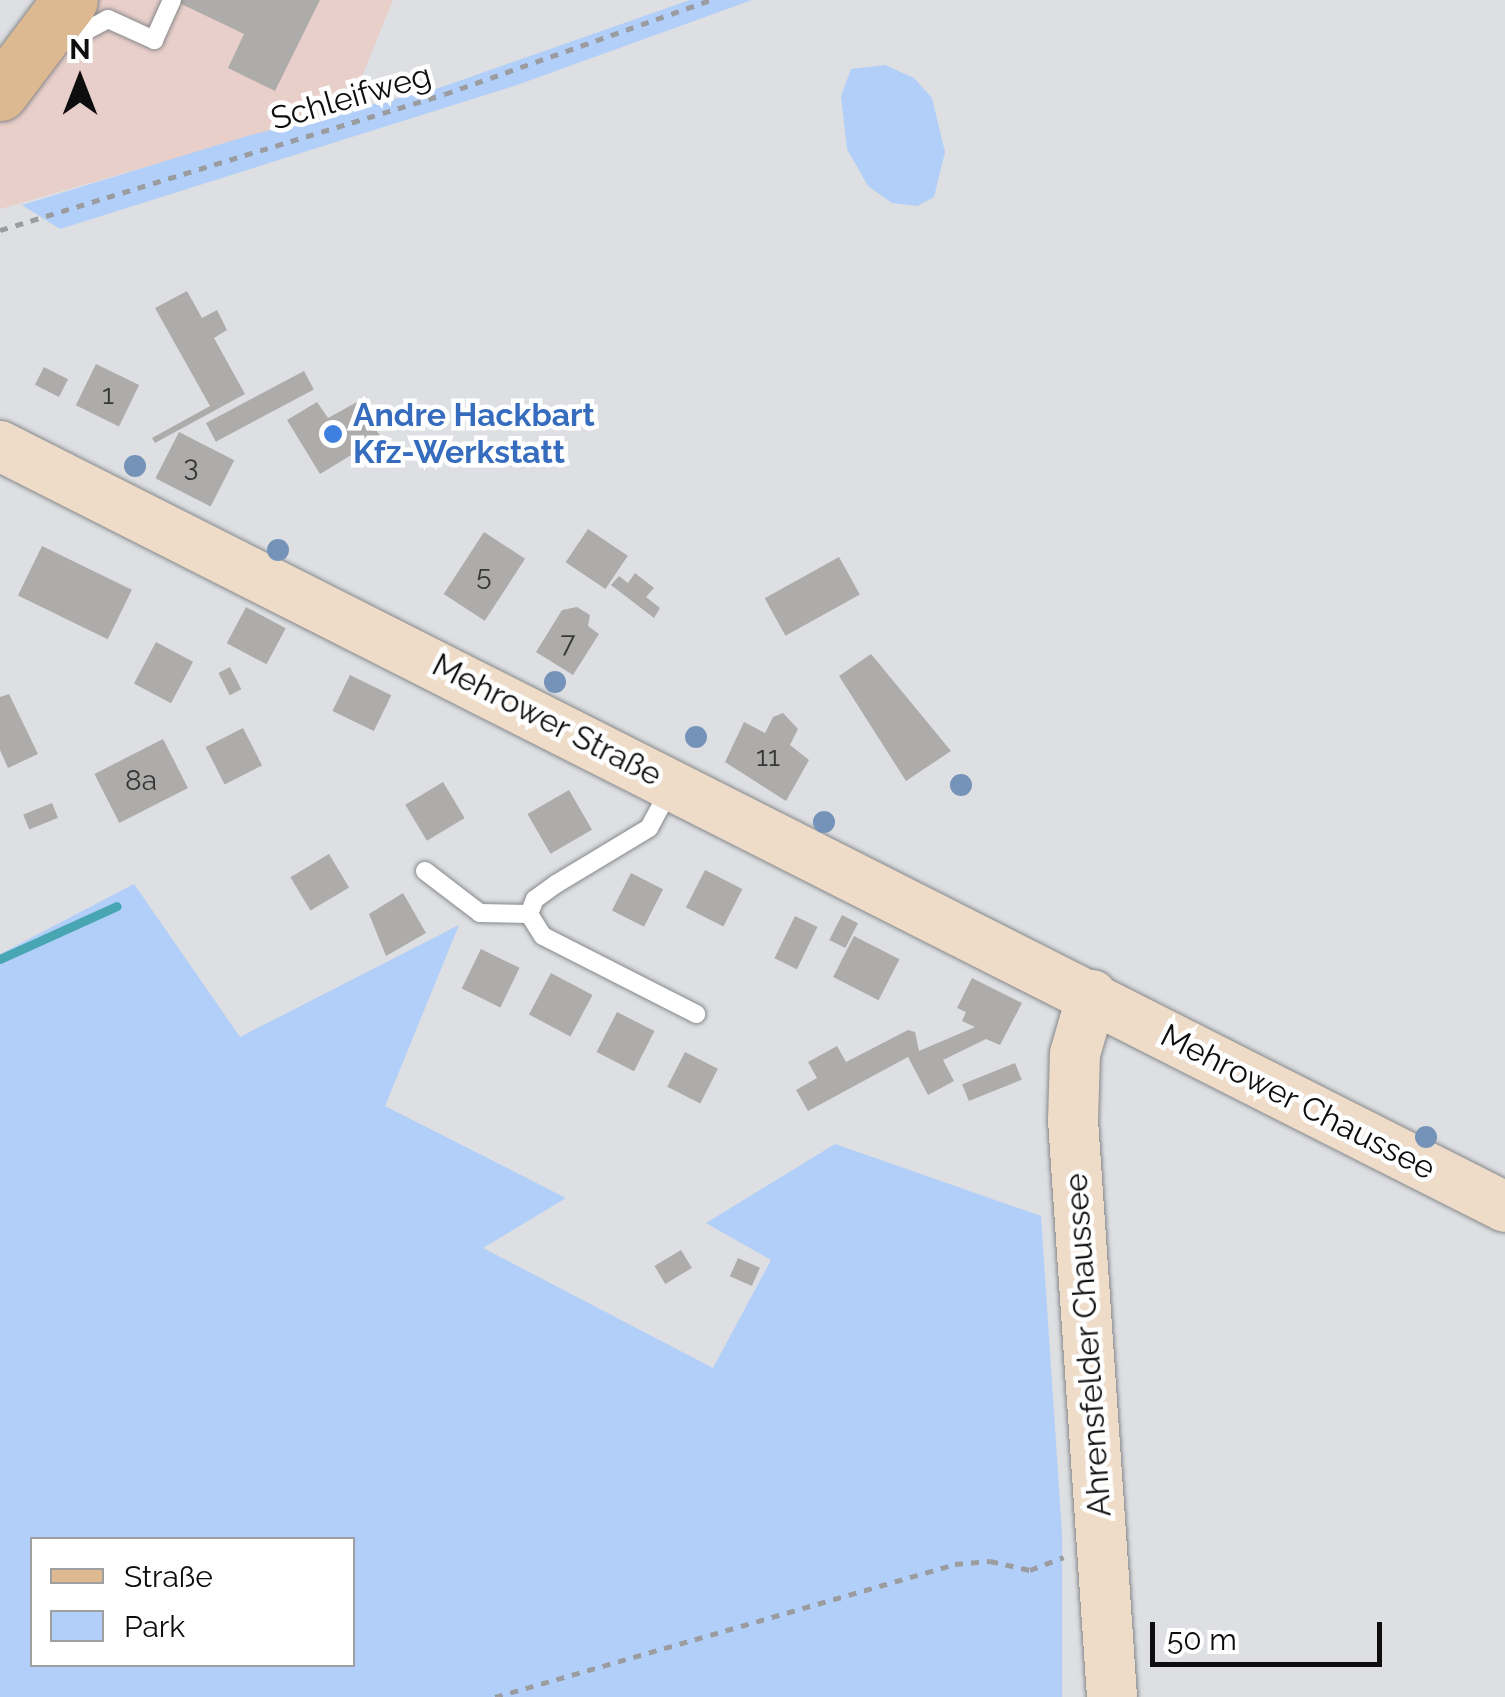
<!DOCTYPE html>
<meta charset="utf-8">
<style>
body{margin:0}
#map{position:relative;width:1505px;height:1697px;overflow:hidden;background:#dddfe2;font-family:Raleway,sans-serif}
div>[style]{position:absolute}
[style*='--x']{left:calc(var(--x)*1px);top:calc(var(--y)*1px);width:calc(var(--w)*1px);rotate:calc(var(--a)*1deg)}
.commercial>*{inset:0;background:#e9cfc9}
.green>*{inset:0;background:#b1cff8}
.stream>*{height:9px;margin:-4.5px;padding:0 4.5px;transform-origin:4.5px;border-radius:4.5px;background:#47a6b2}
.building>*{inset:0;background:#aeacaa;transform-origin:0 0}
.path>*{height:5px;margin-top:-2.5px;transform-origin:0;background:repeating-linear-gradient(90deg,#9b9c9f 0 8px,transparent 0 16px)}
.roads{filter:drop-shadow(0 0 2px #86888a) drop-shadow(0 0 2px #86888a)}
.service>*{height:18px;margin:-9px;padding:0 9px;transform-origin:9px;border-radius:9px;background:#fff}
.secondary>*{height:50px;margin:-25px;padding:0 25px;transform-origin:25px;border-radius:25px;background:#eedcc8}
.primary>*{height:55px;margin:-27.5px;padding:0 27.5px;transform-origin:27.5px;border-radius:27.5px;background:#ddb991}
.trees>*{width:22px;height:22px;margin:-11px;border-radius:50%;background:#7593b8}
.dots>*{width:28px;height:28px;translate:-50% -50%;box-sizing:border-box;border:5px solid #fff;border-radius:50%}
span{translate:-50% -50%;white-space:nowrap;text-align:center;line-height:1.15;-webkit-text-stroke:9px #fff;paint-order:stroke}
.number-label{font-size:28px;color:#363636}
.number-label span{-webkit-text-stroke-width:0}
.street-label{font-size:32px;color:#0e0e0f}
.shop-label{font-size:32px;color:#366cbe;font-weight:700}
.left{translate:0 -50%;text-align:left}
.legend{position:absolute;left:30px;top:1537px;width:325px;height:130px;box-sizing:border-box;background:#fff;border:2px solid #9f9f9f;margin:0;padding:12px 18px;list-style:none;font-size:30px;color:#0e0e0f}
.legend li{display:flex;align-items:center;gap:20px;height:50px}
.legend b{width:50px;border:2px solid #9f9f9f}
.north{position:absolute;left:30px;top:30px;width:100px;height:100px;-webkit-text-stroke:8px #fff;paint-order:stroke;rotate:0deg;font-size:28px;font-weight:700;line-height:40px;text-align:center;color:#0e0e0f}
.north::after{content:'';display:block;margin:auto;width:35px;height:45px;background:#0e0e0f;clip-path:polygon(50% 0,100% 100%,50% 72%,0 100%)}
.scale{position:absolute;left:1150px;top:1622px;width:232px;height:45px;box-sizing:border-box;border:5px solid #0e0e0f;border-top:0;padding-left:12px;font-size:30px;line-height:35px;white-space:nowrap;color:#0e0e0f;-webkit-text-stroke:8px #fff;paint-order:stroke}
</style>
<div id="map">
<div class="commercial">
<i style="clip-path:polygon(92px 0,393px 0,349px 108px,0 209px,0 119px)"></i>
</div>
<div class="green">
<i style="clip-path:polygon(690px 0,752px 0,517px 85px,60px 229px,22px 205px,247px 136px,439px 88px)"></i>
<i style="clip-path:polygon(885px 65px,914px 78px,932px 98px,945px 152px,934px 197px,917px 206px,892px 203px,868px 186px,847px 149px,841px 96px,851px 69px)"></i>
<i style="clip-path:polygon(evenodd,134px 884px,240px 1037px,459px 925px,385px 1106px,566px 1198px,483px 1248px,713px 1368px,771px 1260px,706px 1223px,835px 1144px,1041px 1216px,1062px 1533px,1062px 1697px,0 1697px,0 954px,134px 884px,32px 1540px,352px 1540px,352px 1664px,32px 1664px,32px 1540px)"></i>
</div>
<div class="stream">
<i style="--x:0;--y:959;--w:128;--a:-24.4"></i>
</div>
<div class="building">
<i style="clip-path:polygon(173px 0,320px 0,275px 91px,228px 68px,244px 34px)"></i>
<i style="clip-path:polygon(187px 291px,202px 318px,217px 310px,227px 330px,214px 338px,245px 394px,155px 443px,152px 438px,210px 406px,155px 308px)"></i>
<i style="left:96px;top:364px;width:48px;height:46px;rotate:26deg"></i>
<i style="left:44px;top:367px;width:27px;height:20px;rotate:27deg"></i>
<i style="left:304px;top:371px;width:21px;height:111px;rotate:62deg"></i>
<i style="clip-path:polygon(317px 402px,328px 418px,357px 402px,381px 437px,320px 474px,287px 420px)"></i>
<i style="left:179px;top:432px;width:62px;height:52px;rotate:27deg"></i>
<i style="left:588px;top:529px;width:48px;height:40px;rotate:34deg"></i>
<i style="left:484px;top:532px;width:49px;height:74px;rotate:33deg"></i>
<i style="left:42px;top:546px;width:100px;height:55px;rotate:26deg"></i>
<i style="left:839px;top:557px;width:43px;height:85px;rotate:61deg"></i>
<i style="clip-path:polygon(635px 573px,654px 588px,646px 597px,660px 608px,654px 618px,611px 585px,619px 576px,628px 583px)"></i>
<i style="left:246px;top:607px;width:45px;height:41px;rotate:28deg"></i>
<i style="clip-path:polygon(577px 607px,590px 615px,588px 626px,599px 634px,573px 675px,536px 652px,562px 610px)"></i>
<i style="left:156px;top:642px;width:42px;height:47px;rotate:28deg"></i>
<i style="clip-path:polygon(871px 654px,951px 751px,906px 781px,839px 676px)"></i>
<i style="left:230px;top:667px;width:25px;height:13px;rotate:63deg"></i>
<i style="left:350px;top:675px;width:46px;height:40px;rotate:26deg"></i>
<i style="clip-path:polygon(9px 694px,38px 754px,8px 768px,0 750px,0 697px)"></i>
<i style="clip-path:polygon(783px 713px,798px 729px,790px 745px,809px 760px,786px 801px,725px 762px,744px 722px,765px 733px,773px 717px)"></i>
<i style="left:243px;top:728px;width:42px;height:42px;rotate:63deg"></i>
<i style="left:163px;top:739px;width:55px;height:77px;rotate:63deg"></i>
<i style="left:443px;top:782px;width:42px;height:44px;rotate:59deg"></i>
<i style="left:569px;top:790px;width:46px;height:48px;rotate:60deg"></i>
<i style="left:52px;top:803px;width:16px;height:31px;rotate:68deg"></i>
<i style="left:329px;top:854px;width:39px;height:45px;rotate:59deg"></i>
<i style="left:705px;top:870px;width:42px;height:42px;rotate:27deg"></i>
<i style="left:631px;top:873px;width:36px;height:42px;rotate:27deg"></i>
<i style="clip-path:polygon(403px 893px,426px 933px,386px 956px,369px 914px)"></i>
<i style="left:842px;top:915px;width:18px;height:28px;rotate:27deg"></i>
<i style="left:795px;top:916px;width:25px;height:47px;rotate:26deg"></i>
<i style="left:854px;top:936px;width:51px;height:46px;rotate:27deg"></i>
<i style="left:481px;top:949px;width:43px;height:44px;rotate:26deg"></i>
<i style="left:551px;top:973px;width:47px;height:47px;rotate:28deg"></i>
<i style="clip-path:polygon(972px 978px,1022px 1003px,1000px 1045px,986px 1039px,943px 1060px,954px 1081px,928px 1095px,908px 1057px,808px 1111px,796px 1090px,817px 1078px,808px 1062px,837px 1046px,846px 1062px,908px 1030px,915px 1032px,919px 1051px,975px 1027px,962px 1021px,966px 1012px,957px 1008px)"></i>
<i style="left:617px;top:1012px;width:42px;height:45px;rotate:27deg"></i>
<i style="left:685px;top:1052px;width:37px;height:39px;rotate:27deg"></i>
<i style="left:1015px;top:1063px;width:18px;height:57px;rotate:68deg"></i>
<i style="left:681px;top:1250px;width:21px;height:31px;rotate:59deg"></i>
<i style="left:738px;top:1258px;width:24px;height:20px;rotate:24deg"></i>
</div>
<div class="path">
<i style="--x:0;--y:230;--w:465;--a:-17"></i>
<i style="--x:445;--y:94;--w:282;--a:-19.5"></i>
<i style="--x:495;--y:1697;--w:479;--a:-16.1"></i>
<i style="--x:955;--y:1564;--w:35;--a:-5"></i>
<i style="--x:990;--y:1561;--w:41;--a:12.7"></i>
<i style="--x:1030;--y:1570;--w:36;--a:-21"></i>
</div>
<div class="roads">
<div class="service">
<i style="--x:59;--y:45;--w:55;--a:-28"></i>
<i style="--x:108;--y:19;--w:51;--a:24.5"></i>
<i style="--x:154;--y:40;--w:44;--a:-65.8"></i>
<i style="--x:670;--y:789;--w:44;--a:118.3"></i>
<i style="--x:649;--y:828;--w:109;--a:148.9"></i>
<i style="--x:556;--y:884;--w:26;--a:144"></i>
<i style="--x:535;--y:899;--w:16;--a:112"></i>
<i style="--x:529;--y:914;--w:26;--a:58"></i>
<i style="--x:543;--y:936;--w:172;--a:27"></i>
<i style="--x:425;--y:871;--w:69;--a:37.4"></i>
<i style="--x:480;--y:913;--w:49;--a:1.2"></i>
</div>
<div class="secondary">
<i style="--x:0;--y:446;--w:1686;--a:26.82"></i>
<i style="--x:1092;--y:995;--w:61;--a:106.1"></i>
<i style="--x:1075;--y:1054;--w:66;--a:91.7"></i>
<i style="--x:1073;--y:1120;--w:578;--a:86.13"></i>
</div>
<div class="primary">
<i style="--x:0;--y:93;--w:116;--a:-53"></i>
</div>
</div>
<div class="trees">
<i style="left:135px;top:466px"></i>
<i style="left:278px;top:550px"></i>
<i style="left:555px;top:682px"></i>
<i style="left:696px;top:737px"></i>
<i style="left:961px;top:785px"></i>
<i style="left:824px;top:822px"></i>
<i style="left:1426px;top:1137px"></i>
</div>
<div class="dots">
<i style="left:333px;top:434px;background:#3f7fe0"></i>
</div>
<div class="number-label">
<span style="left:108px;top:395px">1</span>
<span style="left:191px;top:467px">3</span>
<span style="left:484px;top:576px">5</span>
<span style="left:568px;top:643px">7</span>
<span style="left:768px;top:757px">11</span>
<span style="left:141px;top:781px">8a</span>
</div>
<div class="street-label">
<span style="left:351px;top:97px;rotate:-16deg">Schleifweg</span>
<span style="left:547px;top:720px;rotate:27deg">Mehrower Straße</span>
<span style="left:1298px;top:1102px;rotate:27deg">Mehrower Chaussee</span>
<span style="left:1088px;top:1345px;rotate:-94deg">Ahrensfelder Chaussee</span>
</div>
<div class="shop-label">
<span class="left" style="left:353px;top:434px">Andre Hackbart<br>Kfz-Werkstatt</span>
</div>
<ul class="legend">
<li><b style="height:12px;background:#ddb991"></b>Straße</li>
<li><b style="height:28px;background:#b1cff8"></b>Park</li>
</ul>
<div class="north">N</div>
<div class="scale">50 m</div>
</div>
